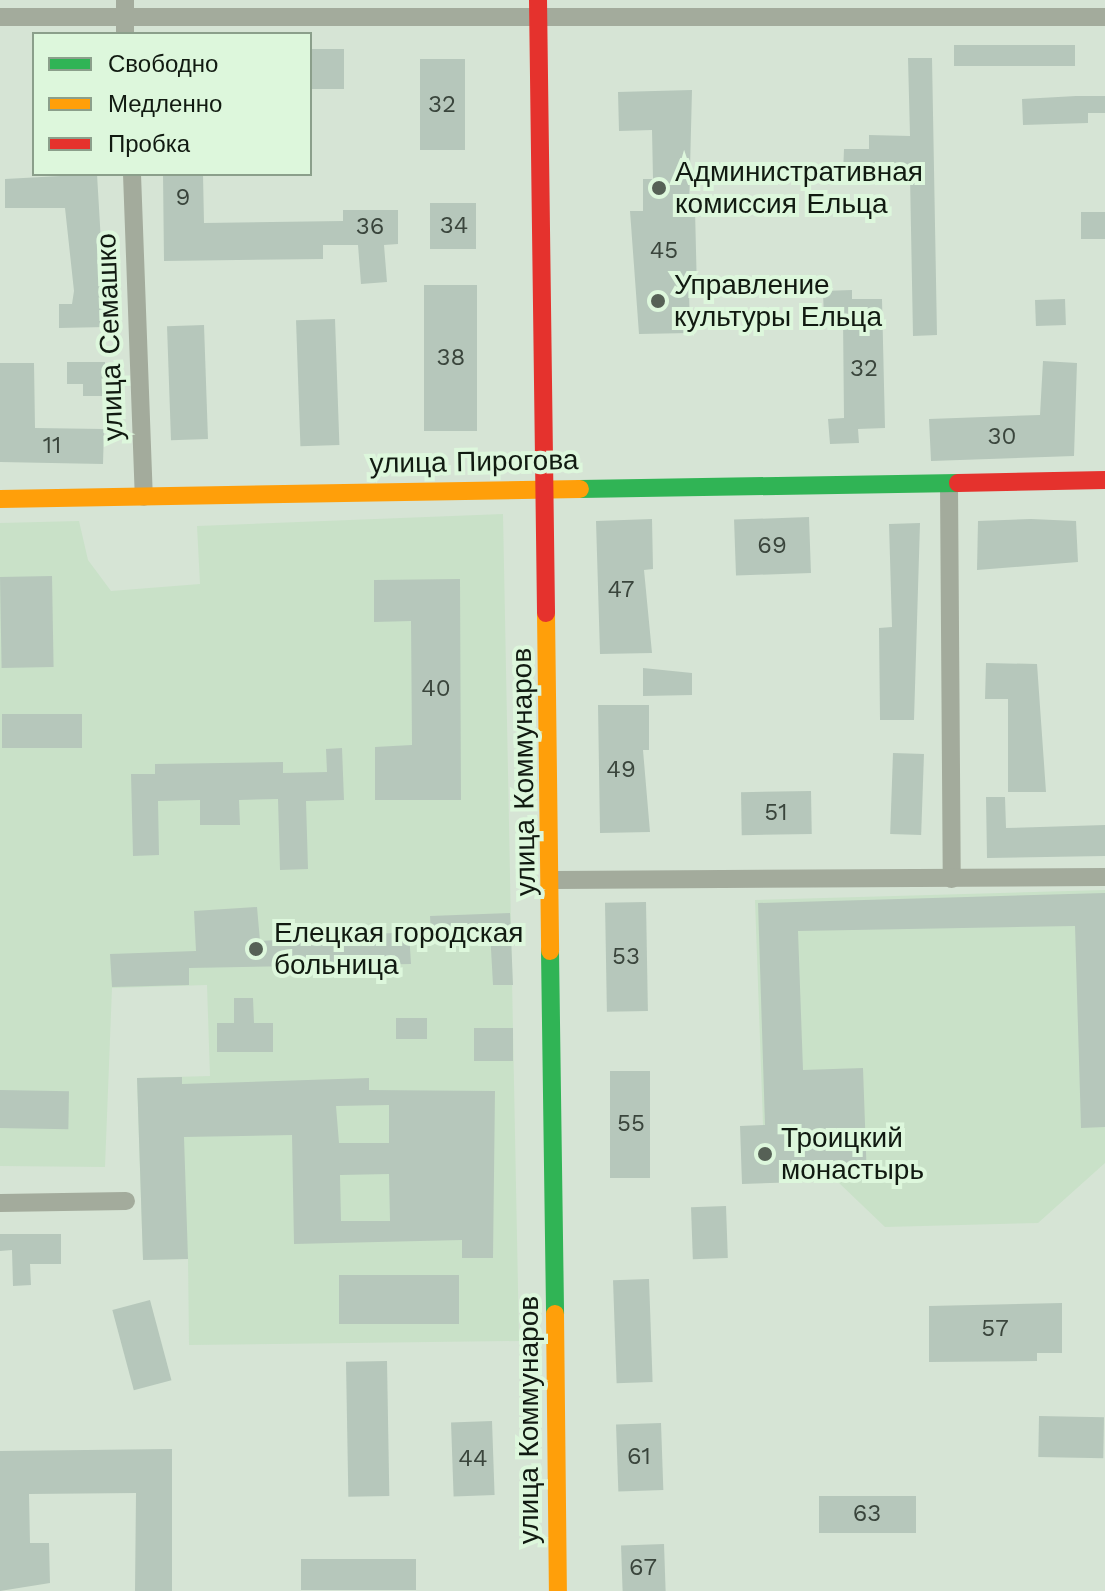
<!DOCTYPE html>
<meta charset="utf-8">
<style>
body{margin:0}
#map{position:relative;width:1105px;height:1591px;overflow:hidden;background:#d6e4d5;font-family:"Work Sans",sans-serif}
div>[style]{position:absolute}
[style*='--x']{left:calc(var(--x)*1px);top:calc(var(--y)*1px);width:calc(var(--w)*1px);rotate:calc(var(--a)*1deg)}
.built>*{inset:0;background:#c9e1c8}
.building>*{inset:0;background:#b6c7bb;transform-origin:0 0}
.street>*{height:18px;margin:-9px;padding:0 9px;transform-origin:9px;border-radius:9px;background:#a3ab9c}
.fast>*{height:18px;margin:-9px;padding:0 9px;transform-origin:9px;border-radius:9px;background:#30b455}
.slow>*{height:18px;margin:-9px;padding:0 9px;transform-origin:9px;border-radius:9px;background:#ff9f0a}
.jam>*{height:18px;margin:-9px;padding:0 9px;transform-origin:9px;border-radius:9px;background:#e5322d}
.dots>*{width:22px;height:22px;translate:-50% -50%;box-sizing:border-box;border:4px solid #ddf7dc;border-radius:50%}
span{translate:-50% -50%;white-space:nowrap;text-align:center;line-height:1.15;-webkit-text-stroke:8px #ddf7dc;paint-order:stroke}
.number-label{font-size:24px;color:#3a453c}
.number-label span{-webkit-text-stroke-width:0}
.poi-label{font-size:28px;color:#111a11}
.left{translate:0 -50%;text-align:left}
.street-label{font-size:28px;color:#111a11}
.legend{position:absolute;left:32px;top:32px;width:280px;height:144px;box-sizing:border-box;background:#ddf7dc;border:2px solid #8b9f8b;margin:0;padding:10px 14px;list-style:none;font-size:24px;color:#111a11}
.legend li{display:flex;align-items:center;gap:16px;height:40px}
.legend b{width:40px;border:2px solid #8b9f8b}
</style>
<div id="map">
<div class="built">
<i style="clip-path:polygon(503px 514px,519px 1341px,189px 1345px,188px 1259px,143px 1260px,137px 1078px,210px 1076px,207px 985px,112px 988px,105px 1167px,0 1166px,0 523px,79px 521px,88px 560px,111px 591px,200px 584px,197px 526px)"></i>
<i style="clip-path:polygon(1105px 890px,1105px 1163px,1038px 1223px,885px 1227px,838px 1182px,790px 1182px,788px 1124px,763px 1125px,755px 900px)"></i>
</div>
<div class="building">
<i style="left:954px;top:45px;width:121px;height:21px"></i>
<i style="left:310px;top:49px;width:34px;height:40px"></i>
<i style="clip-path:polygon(908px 58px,932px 58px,937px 335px,913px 336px,910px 176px,843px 174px,844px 149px,869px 149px,869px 135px,910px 136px)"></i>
<i style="left:420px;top:59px;width:45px;height:91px"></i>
<i style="clip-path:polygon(692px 90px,689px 209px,695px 209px,697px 292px,689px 292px,690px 333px,639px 334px,630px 211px,643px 211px,643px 179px,653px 179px,652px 130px,619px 131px,618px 92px)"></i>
<i style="clip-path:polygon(1076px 96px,1105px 96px,1105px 113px,1088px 113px,1088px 123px,1023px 125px,1022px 99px)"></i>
<i style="clip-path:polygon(97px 174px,106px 327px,59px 328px,59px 304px,72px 304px,74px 291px,65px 208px,5px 208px,5px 179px)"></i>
<i style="clip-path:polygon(163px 174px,203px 174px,204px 223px,343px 221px,343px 210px,398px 210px,398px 244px,384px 245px,387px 282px,361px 284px,358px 245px,323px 245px,323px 259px,164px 261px)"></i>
<i style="left:430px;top:203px;width:46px;height:46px"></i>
<i style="left:1081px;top:212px;width:24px;height:27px"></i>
<i style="left:424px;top:285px;width:53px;height:146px"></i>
<i style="clip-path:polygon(852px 290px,852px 299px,882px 299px,885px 428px,858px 429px,859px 443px,830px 444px,828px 419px,844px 418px,843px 319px,824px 320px,823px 291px)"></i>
<i style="left:1065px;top:299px;width:26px;height:30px;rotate:88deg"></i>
<i style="left:335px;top:319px;width:126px;height:39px;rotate:88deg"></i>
<i style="left:204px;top:325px;width:114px;height:37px;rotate:88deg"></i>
<i style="clip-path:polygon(1043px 361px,1077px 363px,1074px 456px,931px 461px,929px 419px,1040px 415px)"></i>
<i style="clip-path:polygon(67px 362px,105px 362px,106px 396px,83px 396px,83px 384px,67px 384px)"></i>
<i style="clip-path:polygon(0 363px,34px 363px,35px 428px,104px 429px,103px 464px,0 462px)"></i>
<i style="left:809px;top:517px;width:56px;height:75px;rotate:88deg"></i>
<i style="clip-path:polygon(652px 519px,653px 569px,644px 570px,652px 653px,600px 654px,596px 521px)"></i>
<i style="clip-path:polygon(1031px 519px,1076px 521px,1078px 562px,977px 570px,978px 521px)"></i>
<i style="clip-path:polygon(920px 523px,914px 720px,880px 720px,879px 628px,892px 627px,889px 524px)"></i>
<i style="left:52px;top:576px;width:91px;height:52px;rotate:89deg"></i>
<i style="clip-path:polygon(460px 579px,461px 800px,375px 800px,375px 747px,412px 745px,411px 621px,374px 622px,374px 580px)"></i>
<i style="clip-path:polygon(986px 663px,1037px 664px,1046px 792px,1008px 792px,1008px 699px,985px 699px)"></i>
<i style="clip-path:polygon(643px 668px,692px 673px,692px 695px,643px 696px)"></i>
<i style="clip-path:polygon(598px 705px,649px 705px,649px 750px,643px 750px,650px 832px,600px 833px)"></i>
<i style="left:2px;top:714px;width:80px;height:34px"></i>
<i style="clip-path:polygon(342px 748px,344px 800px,306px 801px,308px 869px,280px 870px,278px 799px,239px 800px,240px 825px,200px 825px,200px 800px,158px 801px,159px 855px,133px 856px,131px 774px,155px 774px,155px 764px,283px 762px,283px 773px,327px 772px,326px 749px)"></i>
<i style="left:893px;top:753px;width:31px;height:81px;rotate:2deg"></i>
<i style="left:811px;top:791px;width:43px;height:70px;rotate:89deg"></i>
<i style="clip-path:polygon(986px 797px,1005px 797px,1006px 828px,1105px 825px,1105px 856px,987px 858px)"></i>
<i style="clip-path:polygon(1105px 893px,1105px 1127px,1081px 1128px,1075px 926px,798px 931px,803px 1070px,863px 1068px,867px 1180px,742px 1184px,740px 1126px,765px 1125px,758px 903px)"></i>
<i style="left:646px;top:902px;width:109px;height:41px;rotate:89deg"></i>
<i style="clip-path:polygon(257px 907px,260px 941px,409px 932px,411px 964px,189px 968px,189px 985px,112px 987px,110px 954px,196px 951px,194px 911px)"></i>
<i style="clip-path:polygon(510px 913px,513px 985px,493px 985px,490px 931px,431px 933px,430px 916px)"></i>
<i style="clip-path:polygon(234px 998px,253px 998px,254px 1023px,273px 1023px,273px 1052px,217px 1052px,217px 1023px,234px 1023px)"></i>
<i style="left:427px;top:1018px;width:21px;height:31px;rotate:90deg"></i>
<i style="left:513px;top:1028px;width:33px;height:39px;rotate:90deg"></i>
<i style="left:610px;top:1071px;width:40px;height:107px"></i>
<i style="clip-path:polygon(evenodd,182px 1077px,182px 1084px,369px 1078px,369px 1090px,495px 1091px,493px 1258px,462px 1258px,462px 1240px,294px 1244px,292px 1135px,184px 1137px,188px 1259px,143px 1260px,137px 1078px,182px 1077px,389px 1105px,389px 1143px,339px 1143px,336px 1106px,389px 1105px,182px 1077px,389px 1174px,390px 1221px,341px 1221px,340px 1175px,389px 1174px)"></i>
<i style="left:0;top:1090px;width:69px;height:38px;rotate:1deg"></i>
<i style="left:726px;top:1206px;width:52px;height:35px;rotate:88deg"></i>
<i style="clip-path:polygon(0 1234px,61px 1234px,61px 1264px,30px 1264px,31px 1285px,13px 1286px,12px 1250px,0 1251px)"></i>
<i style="left:339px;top:1275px;width:120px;height:49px"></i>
<i style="left:649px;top:1279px;width:103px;height:36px;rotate:88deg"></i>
<i style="left:150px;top:1300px;width:83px;height:39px;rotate:75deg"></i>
<i style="clip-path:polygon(1062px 1303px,1062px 1353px,1037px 1353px,1037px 1361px,929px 1362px,929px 1306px)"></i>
<i style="left:387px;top:1361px;width:135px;height:41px;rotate:89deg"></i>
<i style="left:1039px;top:1416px;width:65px;height:41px;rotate:1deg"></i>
<i style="left:492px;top:1421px;width:74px;height:41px;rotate:88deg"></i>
<i style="left:661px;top:1423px;width:67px;height:45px;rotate:88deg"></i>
<i style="clip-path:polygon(172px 1449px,172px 1591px,135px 1591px,136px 1493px,29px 1494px,30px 1543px,49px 1543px,50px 1583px,0 1591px,0 1451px)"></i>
<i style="left:819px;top:1496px;width:97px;height:37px"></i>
<i style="left:664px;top:1544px;width:47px;height:43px;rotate:88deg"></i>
<i style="left:301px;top:1559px;width:115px;height:31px"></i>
</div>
<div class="street">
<i style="--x:125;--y:0;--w:34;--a:90"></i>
<i style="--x:0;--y:17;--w:1105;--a:0"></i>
<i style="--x:132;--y:174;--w:323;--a:87.9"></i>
<i style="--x:949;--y:485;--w:394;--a:89.6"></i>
<i style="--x:554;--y:880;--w:551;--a:-0.31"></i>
<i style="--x:0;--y:1203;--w:126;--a:-0.9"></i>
</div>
<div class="fast">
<i style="--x:580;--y:489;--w:378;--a:-0.9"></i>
<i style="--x:550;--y:951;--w:363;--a:89.2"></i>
</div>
<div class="slow">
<i style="--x:0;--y:499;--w:580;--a:-0.99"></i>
<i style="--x:546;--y:613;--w:338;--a:89.3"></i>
<i style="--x:555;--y:1314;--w:277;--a:89.4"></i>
</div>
<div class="jam">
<i style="--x:538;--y:0;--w:613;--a:89.25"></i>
<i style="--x:958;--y:483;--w:147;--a:-1.2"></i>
</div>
<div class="dots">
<i style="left:659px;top:188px;background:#566156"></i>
<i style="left:658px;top:301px;background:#566156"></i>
<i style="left:256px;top:949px;background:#566156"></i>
<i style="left:765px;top:1154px;background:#566156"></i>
</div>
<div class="number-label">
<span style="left:442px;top:105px">32</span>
<span style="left:183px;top:198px">9</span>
<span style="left:454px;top:226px">34</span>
<span style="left:370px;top:227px">36</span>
<span style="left:664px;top:251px">45</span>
<span style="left:451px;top:358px">38</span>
<span style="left:864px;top:369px">32</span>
<span style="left:1002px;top:437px">30</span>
<span style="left:52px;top:446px">11</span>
<span style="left:772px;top:546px">69</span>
<span style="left:621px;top:590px">47</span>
<span style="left:436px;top:689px">40</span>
<span style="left:621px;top:770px">49</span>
<span style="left:776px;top:813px">51</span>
<span style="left:626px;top:957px">53</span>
<span style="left:631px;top:1124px">55</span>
<span style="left:995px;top:1329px">57</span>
<span style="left:639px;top:1457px">61</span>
<span style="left:473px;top:1459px">44</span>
<span style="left:867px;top:1514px">63</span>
<span style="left:643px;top:1568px">67</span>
</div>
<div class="poi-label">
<span class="left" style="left:675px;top:188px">Административная<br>комиссия Ельца</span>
<span class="left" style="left:674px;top:301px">Управление<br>культуры Ельца</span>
<span class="left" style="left:274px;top:949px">Елецкая городская<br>больница</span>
<span class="left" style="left:781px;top:1154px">Троицкий<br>монастырь</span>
</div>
<div class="street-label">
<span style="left:110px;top:337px;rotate:-92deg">улица Семашко</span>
<span style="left:474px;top:462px;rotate:-1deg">улица Пирогова</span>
<span style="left:524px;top:772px;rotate:-91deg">улица Коммунаров</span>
<span style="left:529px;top:1420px;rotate:-90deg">улица Коммунаров</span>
</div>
<ul class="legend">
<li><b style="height:10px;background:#30b455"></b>Свободно</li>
<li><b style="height:10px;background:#ff9f0a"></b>Медленно</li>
<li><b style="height:10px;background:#e5322d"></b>Пробка</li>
</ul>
</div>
